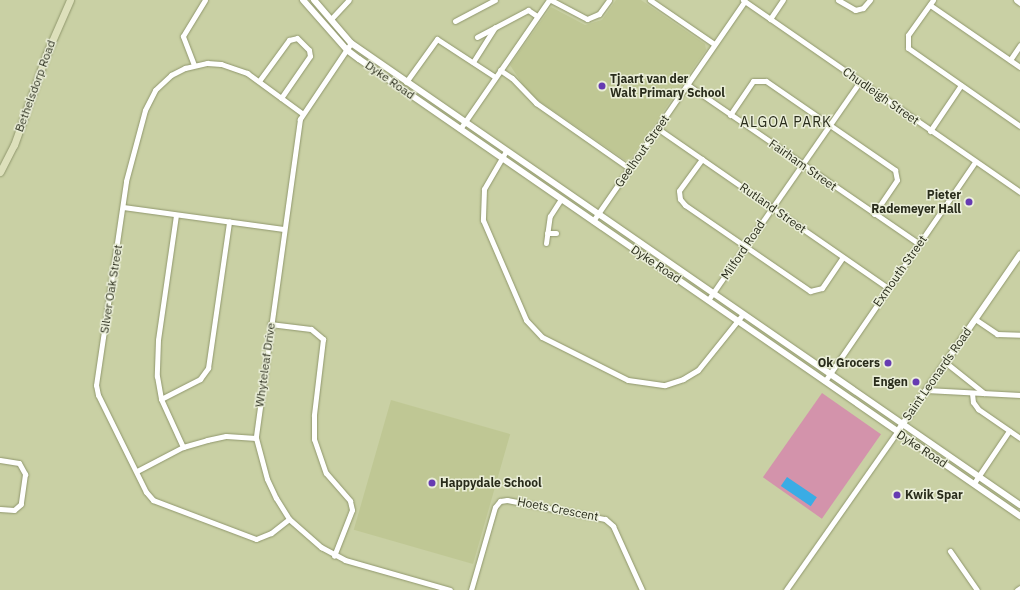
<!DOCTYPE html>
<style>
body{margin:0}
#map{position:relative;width:1020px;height:590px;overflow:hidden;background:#c9d0a4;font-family:"IBM Plex Sans",sans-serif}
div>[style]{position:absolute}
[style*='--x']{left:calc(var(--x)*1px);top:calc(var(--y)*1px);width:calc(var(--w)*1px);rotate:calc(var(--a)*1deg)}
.built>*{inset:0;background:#bfc794;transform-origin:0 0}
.green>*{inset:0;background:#d393ab;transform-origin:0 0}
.water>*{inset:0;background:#3aace5;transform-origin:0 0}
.roads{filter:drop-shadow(0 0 1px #90976d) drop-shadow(0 0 1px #90976d)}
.minor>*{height:5px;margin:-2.5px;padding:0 2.5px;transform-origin:2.5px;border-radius:2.5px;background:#fff}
.tertiary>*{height:6px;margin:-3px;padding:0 3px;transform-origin:3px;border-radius:3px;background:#fff}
.secondary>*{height:7px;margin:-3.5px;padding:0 3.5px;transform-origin:3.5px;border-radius:3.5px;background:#dde0bb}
.dots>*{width:11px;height:11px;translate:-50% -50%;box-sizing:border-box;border:2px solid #eaeed8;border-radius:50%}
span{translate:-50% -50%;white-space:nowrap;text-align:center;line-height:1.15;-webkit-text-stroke:3px #eaeed8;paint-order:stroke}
.poi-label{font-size:12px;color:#292c1b;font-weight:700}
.left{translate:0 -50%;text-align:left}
.right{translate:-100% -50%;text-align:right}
.street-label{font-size:12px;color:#292c1b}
.quarter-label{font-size:14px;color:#292c1b;letter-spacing:1px}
</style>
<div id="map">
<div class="built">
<i style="clip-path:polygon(616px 0,641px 0,705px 44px,706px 50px,631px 158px,625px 160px,529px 94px,510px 65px,551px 7px,585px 25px,602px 20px)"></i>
<i style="left:391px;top:400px;width:124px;height:135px;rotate:16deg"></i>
</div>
<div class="green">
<i style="left:822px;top:393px;width:72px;height:103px;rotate:35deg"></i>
</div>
<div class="water">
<i style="left:787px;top:477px;width:36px;height:11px;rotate:34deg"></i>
</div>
<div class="roads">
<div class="minor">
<i style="--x:551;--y:0;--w:41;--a:27.8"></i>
<i style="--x:587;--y:19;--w:13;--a:-23"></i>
<i style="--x:599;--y:14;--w:17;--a:-54"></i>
<i style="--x:650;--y:0;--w:78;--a:34.5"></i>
<i style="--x:743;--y:0;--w:337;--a:34.7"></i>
<i style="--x:838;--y:0;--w:20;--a:30"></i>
<i style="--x:855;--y:10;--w:8;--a:-14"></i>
<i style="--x:863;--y:8;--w:11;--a:-49"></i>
<i style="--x:933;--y:0;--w:43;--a:125.5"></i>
<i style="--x:908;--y:35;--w:13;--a:90"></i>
<i style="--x:908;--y:48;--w:136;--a:34.9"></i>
<i style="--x:1016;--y:0;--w:5;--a:37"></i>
<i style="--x:930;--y:5;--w:109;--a:34.6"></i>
<i style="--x:331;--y:19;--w:26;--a:-47"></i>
<i style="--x:770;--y:19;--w:23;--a:-56"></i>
<i style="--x:455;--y:21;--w:45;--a:-27.7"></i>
<i style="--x:477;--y:37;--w:58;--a:-27.9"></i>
<i style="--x:528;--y:10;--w:11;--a:34"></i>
<i style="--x:351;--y:43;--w:92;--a:123.9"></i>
<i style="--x:300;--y:119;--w:322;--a:97.9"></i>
<i style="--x:256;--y:438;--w:42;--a:75"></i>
<i style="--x:267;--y:479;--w:21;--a:65"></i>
<i style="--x:276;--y:498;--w:25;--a:58"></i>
<i style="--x:289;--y:519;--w:43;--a:41.2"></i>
<i style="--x:321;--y:547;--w:27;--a:28"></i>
<i style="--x:345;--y:560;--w:109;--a:15.9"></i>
<i style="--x:1010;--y:60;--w:18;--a:-56"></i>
<i style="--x:473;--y:62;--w:41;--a:-57.8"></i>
<i style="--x:194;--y:65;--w:31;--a:-111"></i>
<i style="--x:183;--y:36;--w:42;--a:-58.6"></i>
<i style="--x:500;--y:70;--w:14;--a:34"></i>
<i style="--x:512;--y:78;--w:35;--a:46"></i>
<i style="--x:536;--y:103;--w:113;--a:35"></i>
<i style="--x:259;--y:81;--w:51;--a:-53.8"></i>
<i style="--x:289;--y:40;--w:8;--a:-14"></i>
<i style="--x:297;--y:38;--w:17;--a:45"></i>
<i style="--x:309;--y:50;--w:6;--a:81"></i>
<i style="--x:310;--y:56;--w:51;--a:124.6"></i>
<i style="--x:406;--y:82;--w:53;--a:-54.2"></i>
<i style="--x:437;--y:39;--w:69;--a:33.2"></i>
<i style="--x:688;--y:85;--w:280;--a:34.5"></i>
<i style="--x:730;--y:115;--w:41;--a:-55.9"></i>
<i style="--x:753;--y:81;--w:13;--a:0"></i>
<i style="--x:766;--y:81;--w:157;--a:34.6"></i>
<i style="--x:895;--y:170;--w:10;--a:79"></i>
<i style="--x:897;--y:180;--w:41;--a:124.1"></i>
<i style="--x:657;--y:128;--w:281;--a:34.7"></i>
<i style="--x:460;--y:129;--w:157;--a:-55.4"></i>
<i style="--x:930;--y:131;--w:55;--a:-56"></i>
<i style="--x:506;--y:151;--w:44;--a:120.1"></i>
<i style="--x:484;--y:189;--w:31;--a:92"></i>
<i style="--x:483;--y:220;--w:109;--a:66.7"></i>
<i style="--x:526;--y:320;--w:23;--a:47"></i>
<i style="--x:542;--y:337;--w:96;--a:26.6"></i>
<i style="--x:628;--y:380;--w:37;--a:8"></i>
<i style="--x:665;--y:385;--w:19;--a:-18"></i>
<i style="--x:683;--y:379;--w:17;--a:-31"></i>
<i style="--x:698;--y:370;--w:72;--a:-51.2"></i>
<i style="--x:702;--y:159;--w:39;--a:126"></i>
<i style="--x:679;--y:191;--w:8;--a:83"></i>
<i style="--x:680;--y:199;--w:8;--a:50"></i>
<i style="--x:685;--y:205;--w:152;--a:34.5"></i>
<i style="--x:810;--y:291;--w:12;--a:-14"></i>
<i style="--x:822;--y:288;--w:37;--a:-56"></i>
<i style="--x:123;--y:207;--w:162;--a:7.8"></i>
<i style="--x:176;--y:215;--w:126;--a:98.2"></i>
<i style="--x:158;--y:340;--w:36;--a:92"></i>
<i style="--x:157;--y:376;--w:23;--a:80"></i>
<i style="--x:161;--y:399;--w:53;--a:65.4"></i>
<i style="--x:593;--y:221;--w:267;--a:-55.4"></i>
<i style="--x:547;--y:233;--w:9;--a:0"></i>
<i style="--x:546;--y:243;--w:27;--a:-82"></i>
<i style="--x:550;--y:216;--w:20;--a:-57"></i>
<i style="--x:708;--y:300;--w:267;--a:-55.2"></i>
<i style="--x:975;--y:319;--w:27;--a:34"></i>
<i style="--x:997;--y:334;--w:23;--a:2"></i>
<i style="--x:270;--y:324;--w:41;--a:7"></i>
<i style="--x:311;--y:329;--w:16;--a:40"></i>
<i style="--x:323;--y:339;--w:77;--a:96.8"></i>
<i style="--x:314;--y:415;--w:24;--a:90"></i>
<i style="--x:314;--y:439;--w:36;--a:71"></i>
<i style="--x:326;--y:473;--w:37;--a:49"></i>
<i style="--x:350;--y:501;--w:9;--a:77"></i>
<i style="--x:352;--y:510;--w:49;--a:111.4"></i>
<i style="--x:945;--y:362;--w:50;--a:38.5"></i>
<i style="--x:825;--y:381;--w:265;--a:-55.6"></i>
<i style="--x:926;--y:390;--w:94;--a:3"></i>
<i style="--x:972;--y:393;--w:9;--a:84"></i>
<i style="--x:973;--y:402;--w:9;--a:54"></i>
<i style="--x:978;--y:409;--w:51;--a:34.6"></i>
<i style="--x:161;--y:399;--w:44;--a:-27.1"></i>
<i style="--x:200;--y:379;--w:14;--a:-54"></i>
<i style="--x:208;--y:368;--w:148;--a:-81.8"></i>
<i style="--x:0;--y:460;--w:19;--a:9"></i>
<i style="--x:19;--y:463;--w:13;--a:61"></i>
<i style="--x:25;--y:474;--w:30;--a:98"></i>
<i style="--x:21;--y:504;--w:9;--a:139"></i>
<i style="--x:14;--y:510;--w:14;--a:-176"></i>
<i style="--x:137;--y:471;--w:52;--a:-27.6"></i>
<i style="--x:183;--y:447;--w:25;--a:-16"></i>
<i style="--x:207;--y:440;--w:19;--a:-12"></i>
<i style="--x:226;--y:436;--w:30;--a:4"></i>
<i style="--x:974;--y:483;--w:63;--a:-56.1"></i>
<i style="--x:289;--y:519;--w:23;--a:142"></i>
<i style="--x:271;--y:533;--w:16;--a:158"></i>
<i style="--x:256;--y:539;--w:110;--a:-159.3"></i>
<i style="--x:153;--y:500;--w:11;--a:-131"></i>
<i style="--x:146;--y:492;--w:108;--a:-116.3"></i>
<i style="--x:98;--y:395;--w:10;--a:-101"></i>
<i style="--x:96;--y:385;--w:206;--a:-81.6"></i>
<i style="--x:126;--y:181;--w:73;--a:-75"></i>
<i style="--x:145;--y:110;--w:22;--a:-63"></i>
<i style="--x:155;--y:90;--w:22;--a:-43"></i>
<i style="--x:171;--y:75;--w:16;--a:-27"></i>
<i style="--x:185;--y:68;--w:23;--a:-13"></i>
<i style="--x:207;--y:63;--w:14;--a:4"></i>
<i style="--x:221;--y:64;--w:28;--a:19"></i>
<i style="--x:247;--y:73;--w:69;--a:36.2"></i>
<i style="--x:950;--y:551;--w:47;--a:55.3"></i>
<i style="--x:471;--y:590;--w:86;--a:-73.9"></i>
<i style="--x:495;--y:507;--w:8;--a:-50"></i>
<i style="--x:500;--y:501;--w:7;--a:-8"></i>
<i style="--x:507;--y:500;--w:100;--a:11"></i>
<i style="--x:605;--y:519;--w:11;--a:41"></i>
<i style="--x:613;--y:526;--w:70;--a:65.6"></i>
<i style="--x:786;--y:590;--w:193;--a:-54.9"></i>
<i style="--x:1017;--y:590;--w:4;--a:-34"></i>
</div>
<div class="tertiary">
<i style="--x:303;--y:0;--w:67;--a:48.7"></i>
<i style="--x:347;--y:50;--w:15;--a:37"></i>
<i style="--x:359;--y:59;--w:804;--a:34.66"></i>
<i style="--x:314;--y:0;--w:57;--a:49.3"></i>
<i style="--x:351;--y:43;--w:813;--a:34.63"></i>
<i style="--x:900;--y:428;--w:211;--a:-55.3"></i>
</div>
<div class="secondary">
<i style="--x:0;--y:172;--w:30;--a:-63"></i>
<i style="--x:14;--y:145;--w:96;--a:-70.4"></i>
<i style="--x:46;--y:55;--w:60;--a:-66.4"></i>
</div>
</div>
<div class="dots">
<i style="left:602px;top:86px;background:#663bb2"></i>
<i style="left:969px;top:202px;background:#663bb2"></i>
<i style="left:888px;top:363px;background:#663bb2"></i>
<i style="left:916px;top:382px;background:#663bb2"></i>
<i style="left:432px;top:483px;background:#663bb2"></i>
<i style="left:897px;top:495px;background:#663bb2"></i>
</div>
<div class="poi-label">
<span class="left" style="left:610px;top:86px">Tjaart van der<br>Walt Primary School</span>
<span class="right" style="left:961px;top:202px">Pieter<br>Rademeyer Hall</span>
<span class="right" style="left:880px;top:363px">Ok Grocers</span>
<span class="right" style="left:908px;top:382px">Engen</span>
<span class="left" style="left:440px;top:483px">Happydale School</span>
<span class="left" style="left:905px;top:495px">Kwik Spar</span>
</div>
<div class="street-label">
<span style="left:390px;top:80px;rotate:35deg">Dyke Road</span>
<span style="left:35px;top:86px;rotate:-70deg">Bethelsdorp Road</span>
<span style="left:881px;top:96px;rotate:35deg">Chudleigh Street</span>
<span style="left:642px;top:151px;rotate:-55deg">Geelhout Street</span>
<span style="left:803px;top:165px;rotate:35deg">Fairham Street</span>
<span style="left:773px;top:208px;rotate:35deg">Rutland Street</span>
<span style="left:743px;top:250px;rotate:-56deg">Milford Road</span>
<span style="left:656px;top:264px;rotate:34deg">Dyke Road</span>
<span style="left:900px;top:271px;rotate:-55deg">Exmouth Street</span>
<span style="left:111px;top:289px;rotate:-81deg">Silver Oak Street</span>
<span style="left:265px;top:365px;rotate:-82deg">Whyteleaf Drive</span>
<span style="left:937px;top:374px;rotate:-55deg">Saint Leonards Road</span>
<span style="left:922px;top:449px;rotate:33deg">Dyke Road</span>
<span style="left:558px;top:509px;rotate:11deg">Hoets Crescent</span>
</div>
<div class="quarter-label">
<span style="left:786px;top:122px">ALGOA PARK</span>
</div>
</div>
